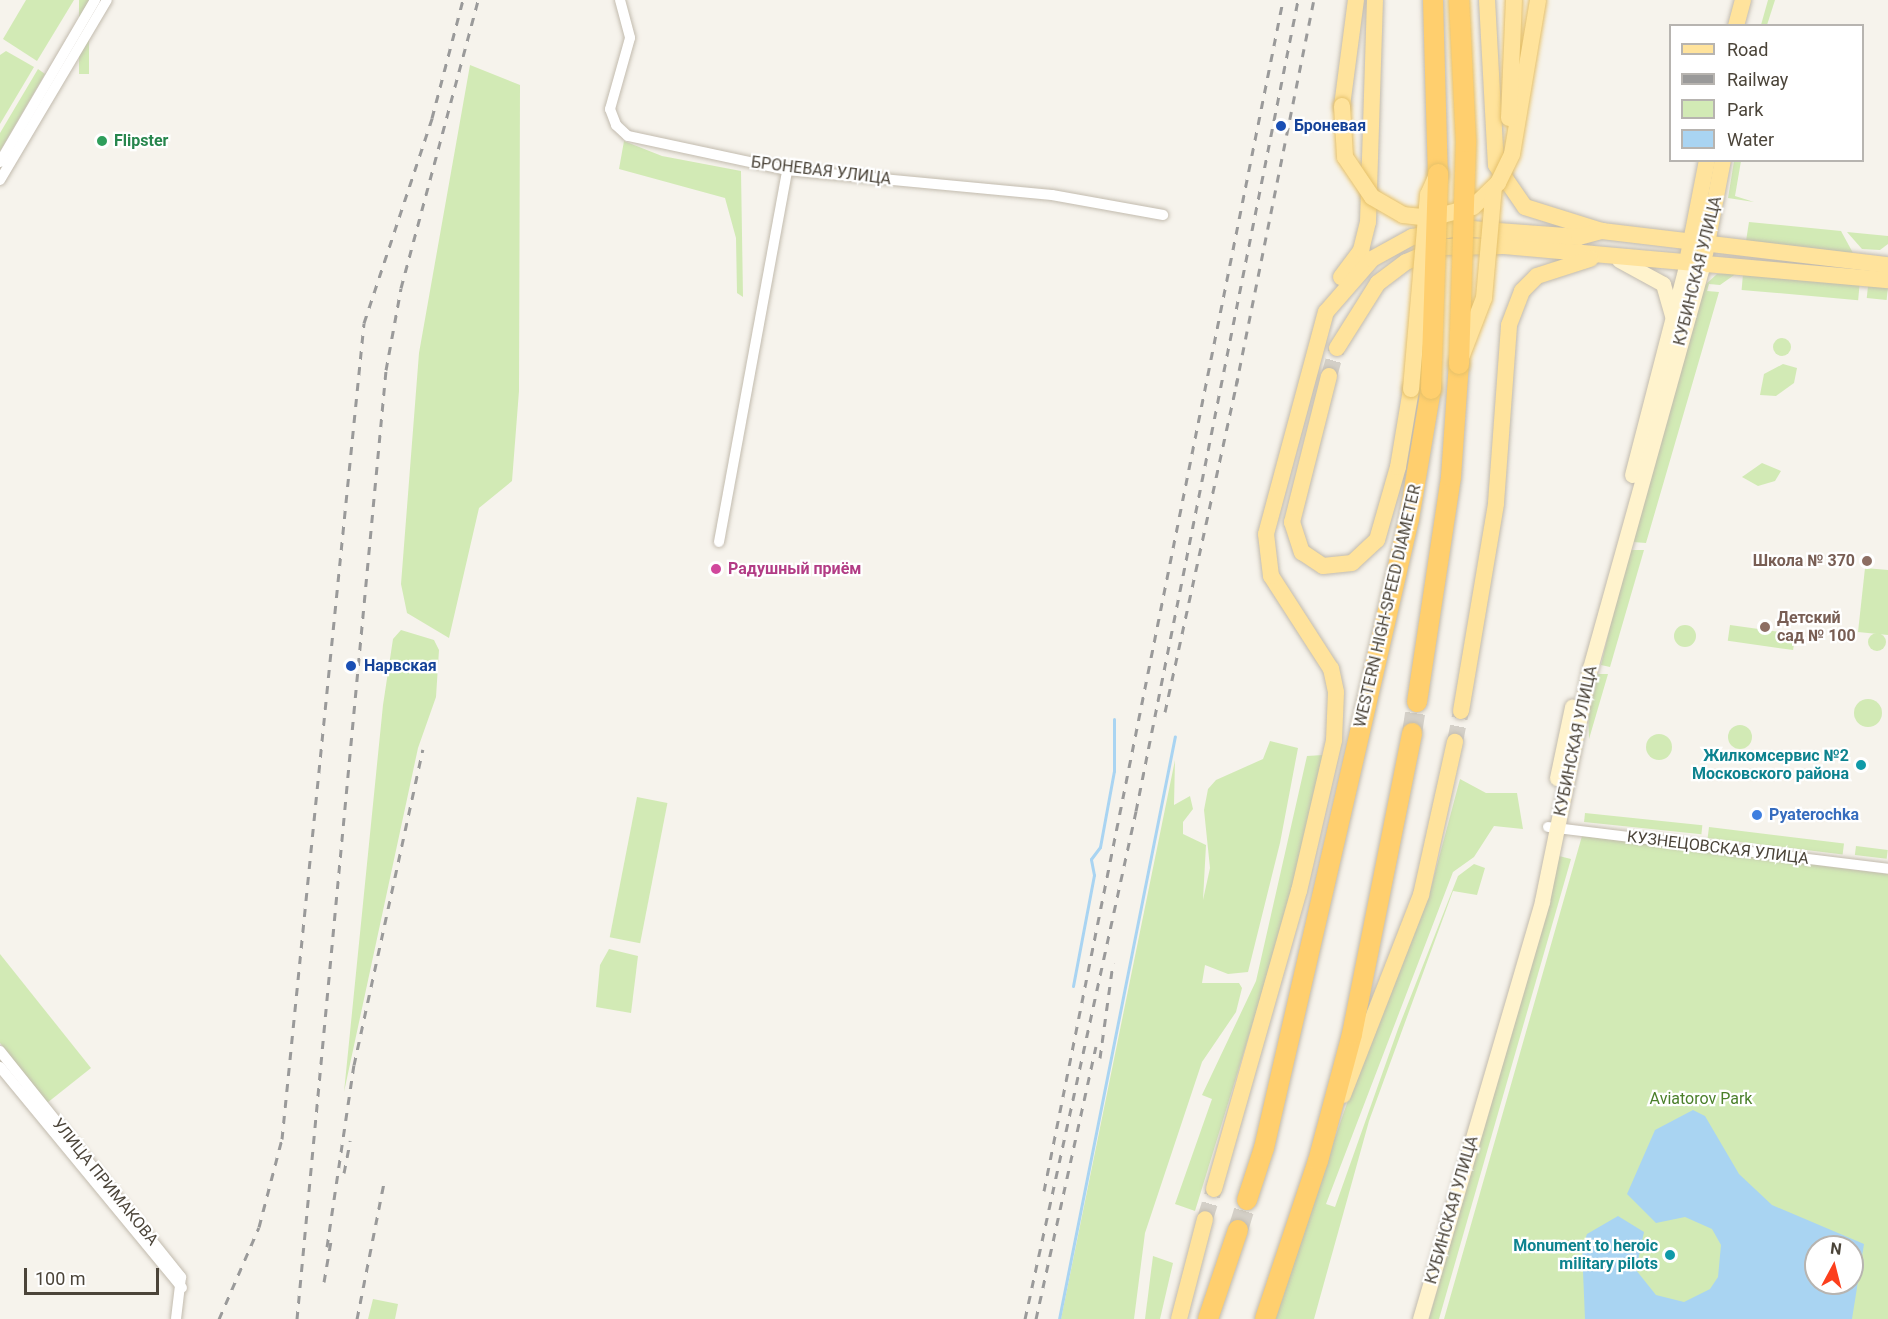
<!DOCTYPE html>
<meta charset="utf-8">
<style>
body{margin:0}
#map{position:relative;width:1888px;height:1319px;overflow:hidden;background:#f6f3ec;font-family:Roboto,sans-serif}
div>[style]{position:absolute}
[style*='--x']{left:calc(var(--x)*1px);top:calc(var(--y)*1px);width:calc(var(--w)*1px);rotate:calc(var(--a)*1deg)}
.green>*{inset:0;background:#d2eab5;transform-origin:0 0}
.round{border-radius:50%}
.water>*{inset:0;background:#a9d4f2}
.stream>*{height:3px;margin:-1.5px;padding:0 1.5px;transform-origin:1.5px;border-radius:1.5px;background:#a9d4f2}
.primary-tunnel>*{height:16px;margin-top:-8px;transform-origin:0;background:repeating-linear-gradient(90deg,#d4d0c8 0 16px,transparent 0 24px)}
.highway-tunnel>*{height:20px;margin-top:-10px;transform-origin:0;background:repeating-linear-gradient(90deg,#d4d0c8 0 20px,transparent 0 30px)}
.roads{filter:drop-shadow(0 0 2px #c2bbae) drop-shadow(0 0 2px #c2bbae)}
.street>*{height:10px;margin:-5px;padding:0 5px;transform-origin:5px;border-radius:5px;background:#fff}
.secondary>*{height:15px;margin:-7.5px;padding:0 7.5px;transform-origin:7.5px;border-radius:7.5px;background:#fff3cd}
.primary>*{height:16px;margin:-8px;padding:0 8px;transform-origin:8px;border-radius:8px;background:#ffe39c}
.highway>*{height:20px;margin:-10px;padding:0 10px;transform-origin:10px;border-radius:10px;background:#ffcf6e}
.rail>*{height:3px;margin-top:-1.5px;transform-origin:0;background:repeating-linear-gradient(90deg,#9a9a9a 0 8px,transparent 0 16px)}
.bridges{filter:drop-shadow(0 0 2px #e6c16a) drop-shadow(0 0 2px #e6c16a)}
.primary-bridge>*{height:16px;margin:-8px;padding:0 8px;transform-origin:8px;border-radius:8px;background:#ffe39c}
.highway-bridge>*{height:20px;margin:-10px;padding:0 10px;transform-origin:10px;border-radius:10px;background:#ffcf6e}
.dots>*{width:16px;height:16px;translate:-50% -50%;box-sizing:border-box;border:3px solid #fff;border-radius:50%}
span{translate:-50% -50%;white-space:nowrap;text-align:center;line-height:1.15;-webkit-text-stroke:4.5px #fff;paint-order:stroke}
.transit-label{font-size:16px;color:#164399;font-weight:700}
.left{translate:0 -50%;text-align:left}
.leisure-label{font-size:16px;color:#27864d;font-weight:700}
.street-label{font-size:16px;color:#4b4439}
.education-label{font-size:16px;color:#785e54;font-weight:700}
.right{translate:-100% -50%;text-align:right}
.hotel-label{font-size:16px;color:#b23c85;font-weight:700}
.culture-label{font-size:16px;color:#0d838f;font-weight:700}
.shop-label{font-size:16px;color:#366cbe;font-weight:700}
.park-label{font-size:16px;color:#4a7f2a}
.legend{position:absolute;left:1669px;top:24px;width:195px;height:138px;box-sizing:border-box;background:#fff;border:2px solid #b7b4b0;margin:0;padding:8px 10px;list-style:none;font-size:18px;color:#4b4439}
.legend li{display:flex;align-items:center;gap:12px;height:30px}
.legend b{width:30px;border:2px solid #b7b4b0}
.north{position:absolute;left:1804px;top:1235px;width:60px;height:60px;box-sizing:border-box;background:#fff;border:2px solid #b7b4b0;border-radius:50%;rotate:7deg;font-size:16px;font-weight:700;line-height:24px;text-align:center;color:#4b4439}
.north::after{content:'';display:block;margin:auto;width:21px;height:27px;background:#fc3f1d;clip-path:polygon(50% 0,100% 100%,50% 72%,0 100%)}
.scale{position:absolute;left:24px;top:1268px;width:135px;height:27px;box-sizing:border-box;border:3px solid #4b4439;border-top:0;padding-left:8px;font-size:18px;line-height:21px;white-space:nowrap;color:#4b4439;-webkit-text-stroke:4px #fff;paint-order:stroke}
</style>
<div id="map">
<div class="green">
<i style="clip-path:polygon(26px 0,74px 0,37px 61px,3px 39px)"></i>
<i style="left:79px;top:0;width:10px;height:74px"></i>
<i style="clip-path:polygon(1768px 0,1775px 0,1767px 25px,1761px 25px)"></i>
<i style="clip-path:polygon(6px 51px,34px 67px,0 124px,0 55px)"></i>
<i style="clip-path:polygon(470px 65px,520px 85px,519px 391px,512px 481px,479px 508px,449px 638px,407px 613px,401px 584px,419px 353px)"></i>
<i style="clip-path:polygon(38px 69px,45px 74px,0 151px,0 133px)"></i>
<i style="clip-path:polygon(624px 141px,662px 156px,741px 171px,743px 297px,737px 293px,736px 238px,725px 198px,619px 169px)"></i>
<i style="clip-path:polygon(1734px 161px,1741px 161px,1735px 196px,1754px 202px,1728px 198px)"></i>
<i style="clip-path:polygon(1749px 222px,1841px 231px,1853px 253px,1746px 241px)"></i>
<i style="clip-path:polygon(1847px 232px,1888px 236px,1888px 244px,1880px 250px,1862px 249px)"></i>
<i style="clip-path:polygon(1737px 273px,1720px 285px,1709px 284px,1707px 291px,1719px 292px,1646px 543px,1633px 542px,1705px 285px,1717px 274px)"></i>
<i style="left:1743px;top:274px;width:117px;height:16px;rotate:5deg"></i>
<i style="left:1868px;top:286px;width:20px;height:12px;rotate:6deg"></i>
<i class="round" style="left:1773px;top:338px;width:18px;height:18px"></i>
<i style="clip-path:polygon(1783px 364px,1797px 368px,1794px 383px,1776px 396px,1760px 395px,1764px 374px)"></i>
<i style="clip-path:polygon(1762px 463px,1781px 471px,1775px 481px,1758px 486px,1742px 477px)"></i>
<i style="clip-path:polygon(1628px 550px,1644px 550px,1610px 667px,1601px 665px)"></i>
<i style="clip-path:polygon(1865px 568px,1888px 570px,1888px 635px,1858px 632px)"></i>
<i style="left:1730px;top:625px;width:66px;height:16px;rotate:8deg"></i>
<i class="round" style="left:1674px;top:625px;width:22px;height:22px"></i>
<i style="clip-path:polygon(401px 630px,434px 640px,439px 650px,436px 697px,418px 748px,344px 1092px,383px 705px,393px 639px)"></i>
<i class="round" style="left:1868px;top:633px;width:18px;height:18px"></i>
<i style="clip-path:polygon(1596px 674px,1608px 674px,1589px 739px,1588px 710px)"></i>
<i class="round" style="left:1854px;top:699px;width:28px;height:28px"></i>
<i class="round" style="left:1728px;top:725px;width:24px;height:24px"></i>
<i class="round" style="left:1646px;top:734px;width:26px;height:26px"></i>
<i style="clip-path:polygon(1270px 741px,1298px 748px,1280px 843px,1248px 972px,1228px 974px,1205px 965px,1202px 983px,1239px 983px,1242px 988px,1236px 1012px,1202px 1062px,1145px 1233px,1134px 1319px,1061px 1319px,1175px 760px,1174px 805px,1190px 796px,1193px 809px,1183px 822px,1183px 834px,1206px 845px,1203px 900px,1210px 868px,1204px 810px,1208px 789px,1216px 780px,1263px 759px)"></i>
<i style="clip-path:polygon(1323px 755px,1286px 915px,1195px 1211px,1175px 1204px,1212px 1099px,1202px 1095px,1256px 981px,1307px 756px)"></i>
<i style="clip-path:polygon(1460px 779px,1486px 793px,1517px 793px,1523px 829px,1494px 826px,1474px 857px,1453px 872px,1326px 1204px,1335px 1207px,1398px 1029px,1458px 876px,1474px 864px,1485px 868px,1477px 895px,1453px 891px,1369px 1121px,1314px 1319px,1272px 1319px,1353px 1086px,1428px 899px)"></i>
<i style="left:637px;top:797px;width:31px;height:143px;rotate:11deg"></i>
<i style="left:1585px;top:813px;width:118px;height:9px;rotate:6deg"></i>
<i style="left:1709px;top:827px;width:136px;height:11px;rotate:7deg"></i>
<i style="clip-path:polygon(evenodd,1582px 836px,1888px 874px,1888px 1319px,1444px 1319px,1582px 836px,1816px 1247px,1852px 1247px,1852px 1283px,1816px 1283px,1816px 1247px)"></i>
<i style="left:1856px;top:846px;width:32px;height:9px;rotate:7deg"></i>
<i style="clip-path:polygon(1559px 856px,1571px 859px,1439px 1319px,1429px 1319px)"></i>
<i style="clip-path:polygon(609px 949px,638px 956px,631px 1013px,596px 1007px,600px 965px)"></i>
<i style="clip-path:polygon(0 954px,91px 1068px,47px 1103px,0 1043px)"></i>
<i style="clip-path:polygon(1153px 1256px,1173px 1263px,1160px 1319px,1145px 1319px)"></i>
<i style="clip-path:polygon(373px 1299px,398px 1304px,395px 1319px,368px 1319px)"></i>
</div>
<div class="water">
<i style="clip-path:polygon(evenodd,1693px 1110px,1705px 1116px,1739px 1174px,1772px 1205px,1864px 1244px,1852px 1319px,1585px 1319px,1582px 1248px,1587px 1234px,1618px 1216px,1644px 1232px,1636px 1270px,1656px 1295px,1684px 1302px,1710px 1289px,1718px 1277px,1721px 1245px,1712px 1229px,1685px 1217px,1656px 1223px,1627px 1194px,1655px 1130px,1693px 1110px,1816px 1247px,1852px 1247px,1852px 1283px,1816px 1283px,1816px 1247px)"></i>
</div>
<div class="stream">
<i style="--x:1073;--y:986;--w:113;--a:-79.3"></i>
<i style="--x:1094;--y:875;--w:16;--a:-101"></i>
<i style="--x:1091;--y:859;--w:15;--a:-53"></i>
<i style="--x:1100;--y:847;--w:77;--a:-79.6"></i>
<i style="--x:1114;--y:771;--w:52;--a:-90"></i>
<i style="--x:1059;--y:1319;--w:594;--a:-78.75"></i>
</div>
<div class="primary-tunnel">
<i style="--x:1329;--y:376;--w:29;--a:-74"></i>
<i style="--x:1455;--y:742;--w:32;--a:-79"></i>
<i style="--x:1205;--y:1219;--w:31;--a:-73"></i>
</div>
<div class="highway-tunnel">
<i style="--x:1412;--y:733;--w:31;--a:-81"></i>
<i style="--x:1238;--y:1230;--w:31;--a:-73"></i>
</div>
<div class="roads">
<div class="street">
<i style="--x:620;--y:0;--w:39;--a:75"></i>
<i style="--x:630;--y:38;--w:74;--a:105.7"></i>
<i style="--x:610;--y:109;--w:17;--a:69"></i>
<i style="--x:616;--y:125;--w:16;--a:43"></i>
<i style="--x:628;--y:136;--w:163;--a:12.1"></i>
<i style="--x:787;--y:170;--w:266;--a:5.4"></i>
<i style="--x:1052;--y:195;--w:113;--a:10.2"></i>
<i style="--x:0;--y:162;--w:188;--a:-59.6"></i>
<i style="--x:0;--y:180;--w:209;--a:-59.3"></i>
<i style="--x:719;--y:542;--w:378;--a:-79.6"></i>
<i style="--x:1548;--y:827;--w:343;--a:7"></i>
<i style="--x:0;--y:1051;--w:290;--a:51.3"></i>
<i style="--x:181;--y:1277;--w:42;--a:96.8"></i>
<i style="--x:0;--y:1067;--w:286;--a:50.5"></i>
</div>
<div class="secondary">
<i style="--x:1619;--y:260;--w:50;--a:28.6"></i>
<i style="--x:1663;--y:284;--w:33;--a:74"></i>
<i style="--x:1632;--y:475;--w:220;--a:-75.5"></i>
<i style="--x:1557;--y:778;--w:73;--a:-78.1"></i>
<i style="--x:1420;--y:1319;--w:435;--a:-73.7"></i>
<i style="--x:1542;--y:901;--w:238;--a:-78.4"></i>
<i style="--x:1590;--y:668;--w:420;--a:-74.4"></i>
</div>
<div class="primary">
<i style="--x:1487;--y:0;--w:165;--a:86.9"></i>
<i style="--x:1496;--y:165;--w:51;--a:55.4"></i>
<i style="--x:1525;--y:207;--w:81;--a:17.3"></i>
<i style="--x:1602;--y:231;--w:288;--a:6.8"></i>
<i style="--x:1736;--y:26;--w:27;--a:-75"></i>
<i style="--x:1342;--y:106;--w:107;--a:-82.5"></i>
<i style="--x:1705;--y:254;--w:96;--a:-79.2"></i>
<i style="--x:1687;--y:262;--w:104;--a:-78.9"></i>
<i style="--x:1341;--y:277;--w:34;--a:-53"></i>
<i style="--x:1361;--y:250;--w:29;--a:-76"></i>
<i style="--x:1368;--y:222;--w:222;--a:-88.2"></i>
<i style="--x:1337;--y:348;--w:77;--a:-57.8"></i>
<i style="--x:1378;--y:283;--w:35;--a:-37"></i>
<i style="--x:1406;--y:262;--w:38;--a:-23"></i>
<i style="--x:1441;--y:247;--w:63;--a:-0.9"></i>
<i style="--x:1504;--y:246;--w:386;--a:5.1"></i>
<i style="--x:1329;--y:376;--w:151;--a:104.2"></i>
<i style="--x:1292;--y:522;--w:32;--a:72"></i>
<i style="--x:1302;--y:552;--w:25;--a:34"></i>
<i style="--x:1323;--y:566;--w:29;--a:-6"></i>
<i style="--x:1352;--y:563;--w:34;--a:-43"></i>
<i style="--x:1377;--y:540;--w:76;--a:-74"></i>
<i style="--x:1398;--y:467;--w:79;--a:-80.5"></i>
<i style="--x:1461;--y:711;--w:211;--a:-80.4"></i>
<i style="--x:1496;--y:503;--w:178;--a:-85.8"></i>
<i style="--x:1509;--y:325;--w:36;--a:-69"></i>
<i style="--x:1522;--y:291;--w:21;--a:-45"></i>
<i style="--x:1537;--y:276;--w:56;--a:-17.8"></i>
<i style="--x:1343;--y:1095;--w:215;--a:-68.7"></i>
<i style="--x:1421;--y:895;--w:157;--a:-77.5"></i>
<i style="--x:1214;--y:1189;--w:310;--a:-74.1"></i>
<i style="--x:1299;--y:891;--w:155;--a:-76.9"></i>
<i style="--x:1334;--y:740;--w:48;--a:-87.6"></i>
<i style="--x:1336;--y:692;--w:24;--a:-102"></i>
<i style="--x:1331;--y:669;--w:111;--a:-122.8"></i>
<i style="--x:1271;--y:576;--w:42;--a:-96.8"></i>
<i style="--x:1266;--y:534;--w:230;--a:-74.9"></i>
<i style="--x:1326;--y:312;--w:70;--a:-49"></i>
<i style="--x:1372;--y:259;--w:46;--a:-28.8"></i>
<i style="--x:1412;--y:237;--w:47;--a:-11.1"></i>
<i style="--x:1458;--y:228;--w:121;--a:4.3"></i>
<i style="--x:1579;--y:237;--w:24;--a:-15"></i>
<i style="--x:1179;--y:1319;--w:103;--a:-75.4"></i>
</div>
<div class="highway">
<i style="--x:1433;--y:0;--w:174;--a:88.4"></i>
<i style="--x:1417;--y:702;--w:228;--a:-81.4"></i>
<i style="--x:1451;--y:477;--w:113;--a:-86"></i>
<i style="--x:1247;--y:1200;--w:55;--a:-71.9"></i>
<i style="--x:1264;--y:1148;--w:645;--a:-77.02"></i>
<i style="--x:1409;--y:519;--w:132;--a:-80.4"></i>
<i style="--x:1208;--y:1319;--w:94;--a:-71.4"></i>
<i style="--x:1265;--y:1319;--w:167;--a:-71.5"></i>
<i style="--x:1318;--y:1161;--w:131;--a:-75"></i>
<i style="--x:1352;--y:1034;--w:307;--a:-78.7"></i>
</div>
</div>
<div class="rail">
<i style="--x:1236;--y:386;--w:394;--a:-78.6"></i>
<i style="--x:1165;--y:712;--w:342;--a:-77.7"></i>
<i style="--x:1100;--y:1058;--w:96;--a:-82.2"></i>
<i style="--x:344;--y:1173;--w:33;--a:-79"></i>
<i style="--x:1044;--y:1191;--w:1215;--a:-78.65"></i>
<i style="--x:327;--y:1247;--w:184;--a:-81.6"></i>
<i style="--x:354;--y:1065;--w:323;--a:-77.7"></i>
<i style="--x:324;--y:1282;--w:42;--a:-80.3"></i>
<i style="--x:219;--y:1319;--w:100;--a:-66.5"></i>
<i style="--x:259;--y:1227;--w:91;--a:-75.4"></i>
<i style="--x:282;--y:1139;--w:820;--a:-84.26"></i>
<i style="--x:364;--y:323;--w:216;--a:-71.6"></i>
<i style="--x:432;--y:118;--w:122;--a:-75.3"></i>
<i style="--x:297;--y:1319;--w:953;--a:-84.64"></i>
<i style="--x:386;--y:370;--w:83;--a:-79.6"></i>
<i style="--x:401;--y:288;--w:298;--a:-75"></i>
<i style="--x:357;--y:1319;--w:139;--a:-78.8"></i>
<i style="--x:1025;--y:1319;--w:520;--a:-77.67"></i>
<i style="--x:1136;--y:811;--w:827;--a:-78.7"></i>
<i style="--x:1036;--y:1319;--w:279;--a:-77.6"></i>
</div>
<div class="bridges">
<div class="primary-bridge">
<i style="--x:1342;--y:106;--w:51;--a:86.6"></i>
<i style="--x:1345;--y:157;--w:48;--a:56"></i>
<i style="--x:1372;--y:197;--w:36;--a:30"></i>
<i style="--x:1403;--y:215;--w:28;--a:6"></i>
<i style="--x:1431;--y:218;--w:43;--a:-14.7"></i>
<i style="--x:1473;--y:207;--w:35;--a:-44"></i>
<i style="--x:1498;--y:183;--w:32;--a:-64"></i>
<i style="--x:1512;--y:154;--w:156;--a:-80.4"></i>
<i style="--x:1509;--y:118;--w:118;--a:-87.6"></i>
<i style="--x:1462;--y:355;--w:61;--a:-68.9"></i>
<i style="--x:1484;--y:298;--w:111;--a:-84.9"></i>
<i style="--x:1411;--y:389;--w:195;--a:-85"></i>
<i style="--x:1428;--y:195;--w:22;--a:-66"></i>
</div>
<div class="highway-bridge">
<i style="--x:1459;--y:364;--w:222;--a:-88.2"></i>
<i style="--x:1466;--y:142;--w:142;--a:-92.8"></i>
<i style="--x:1431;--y:389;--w:215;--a:-88.1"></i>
</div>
</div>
<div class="dots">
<i style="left:1281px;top:126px;background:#1a4fb4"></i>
<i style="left:102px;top:141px;background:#2e9e5b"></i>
<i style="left:1867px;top:561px;background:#8d6e63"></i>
<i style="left:716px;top:569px;background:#d1479c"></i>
<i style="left:1765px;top:627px;background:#8d6e63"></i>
<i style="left:351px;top:666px;background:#1a4fb4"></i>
<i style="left:1861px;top:765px;background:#0f9aa8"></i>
<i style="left:1757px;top:815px;background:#3f7fe0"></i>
<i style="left:1670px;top:1255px;background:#0f9aa8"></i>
</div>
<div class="transit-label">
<span class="left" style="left:1294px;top:126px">Броневая</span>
<span class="left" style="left:364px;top:666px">Нарвская</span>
</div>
<div class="leisure-label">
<span class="left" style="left:114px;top:141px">Flipster</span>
</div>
<div class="street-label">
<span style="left:821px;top:171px;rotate:7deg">БРОНЕВАЯ УЛИЦА</span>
<span style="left:1698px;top:271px;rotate:-76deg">КУБИНСКАЯ УЛИЦА</span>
<span style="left:1388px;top:606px;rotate:-77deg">WESTERN HIGH-SPEED DIAMETER</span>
<span style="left:1576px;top:741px;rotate:-78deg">КУБИНСКАЯ УЛИЦА</span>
<span style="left:1718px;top:848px;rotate:7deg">КУЗНЕЦОВСКАЯ УЛИЦА</span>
<span style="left:105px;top:1182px;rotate:51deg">УЛИЦА ПРИМАКОВА</span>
<span style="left:1452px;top:1210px;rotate:-74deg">КУБИНСКАЯ УЛИЦА</span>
</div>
<div class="education-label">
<span class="right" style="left:1855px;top:561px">Школа № 370</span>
<span class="left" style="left:1777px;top:627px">Детский<br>сад № 100</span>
</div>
<div class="hotel-label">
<span class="left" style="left:728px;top:569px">Радушный приём</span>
</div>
<div class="culture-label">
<span class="right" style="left:1849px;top:765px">Жилкомсервис №2<br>Московского района</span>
<span class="right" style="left:1658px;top:1255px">Monument to heroic<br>military pilots</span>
</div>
<div class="shop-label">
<span class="left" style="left:1769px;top:815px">Pyaterochka</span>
</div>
<div class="park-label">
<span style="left:1701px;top:1099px">Aviatorov Park</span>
</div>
<ul class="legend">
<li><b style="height:8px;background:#ffe39c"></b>Road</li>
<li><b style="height:8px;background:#9a9a9a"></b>Railway</li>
<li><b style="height:16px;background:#d2eab5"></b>Park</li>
<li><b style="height:16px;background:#a9d4f2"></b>Water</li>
</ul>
<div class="north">N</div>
<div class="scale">100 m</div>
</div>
